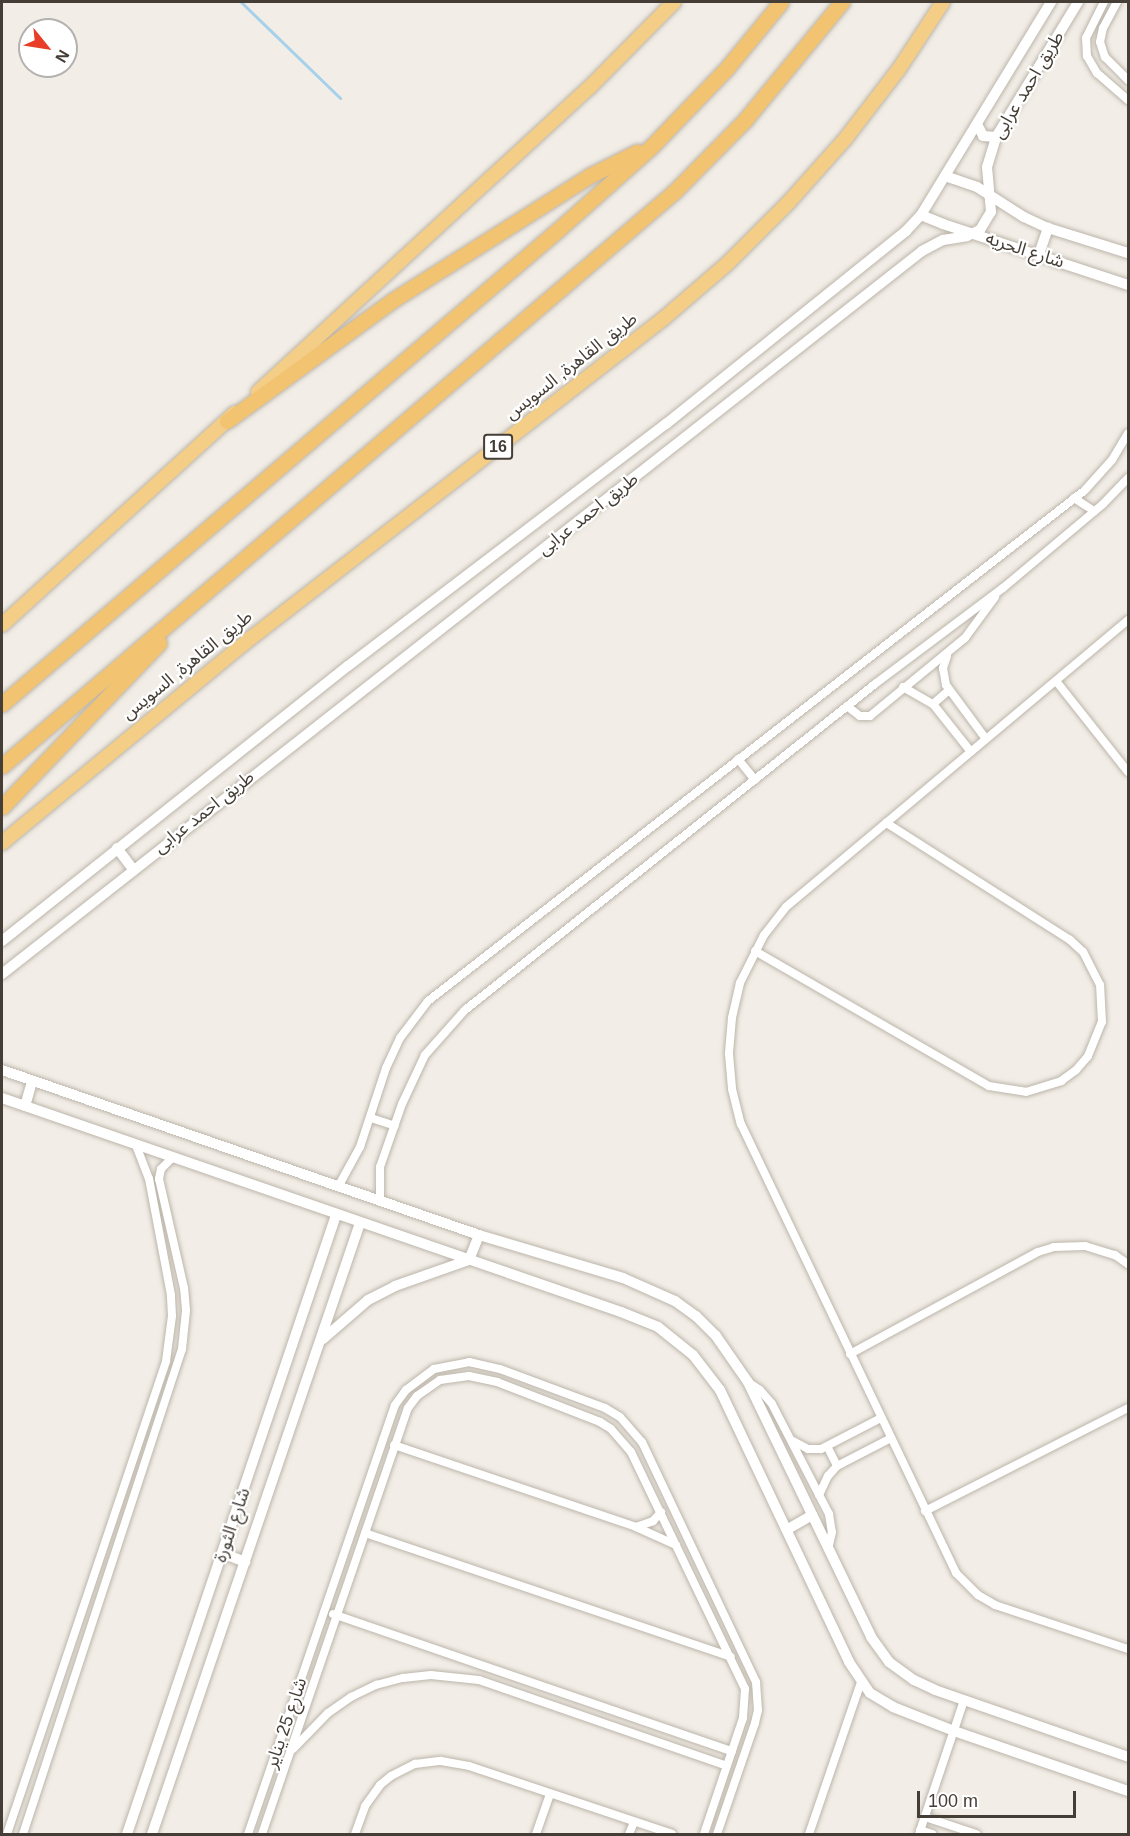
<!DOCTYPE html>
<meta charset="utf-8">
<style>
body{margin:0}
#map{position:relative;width:1130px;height:1836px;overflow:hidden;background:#f2eee7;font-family:Helvetica,"Noto Sans Arabic",sans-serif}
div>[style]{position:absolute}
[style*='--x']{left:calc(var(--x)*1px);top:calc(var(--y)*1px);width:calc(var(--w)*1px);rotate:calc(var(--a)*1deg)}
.stream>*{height:3px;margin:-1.5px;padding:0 1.5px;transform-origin:1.5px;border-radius:1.5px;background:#a7d1ea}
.roads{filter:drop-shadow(0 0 2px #bcb5aa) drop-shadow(0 0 2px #bcb5aa)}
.minor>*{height:8px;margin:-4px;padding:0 4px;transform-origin:4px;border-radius:4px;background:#fff}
.tertiary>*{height:10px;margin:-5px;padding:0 5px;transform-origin:5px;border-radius:5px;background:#fff}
.trunk>*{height:14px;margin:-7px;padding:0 7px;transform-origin:7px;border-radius:7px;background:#f4ce86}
.motorway>*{height:15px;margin:-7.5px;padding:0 7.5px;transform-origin:7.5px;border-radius:7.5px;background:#f2c371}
span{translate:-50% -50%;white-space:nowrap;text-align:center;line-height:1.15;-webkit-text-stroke:4.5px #fff;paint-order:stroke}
.shield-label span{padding:2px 4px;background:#fff;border:2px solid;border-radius:4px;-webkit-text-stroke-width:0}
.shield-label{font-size:16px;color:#443e36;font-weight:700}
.street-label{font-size:18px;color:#443e36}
.frame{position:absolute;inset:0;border:3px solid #443e36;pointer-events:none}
.north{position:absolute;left:18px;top:18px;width:60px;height:60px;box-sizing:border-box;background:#fff;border:2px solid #b4b2af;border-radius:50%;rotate:120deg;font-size:16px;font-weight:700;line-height:24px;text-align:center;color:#443e36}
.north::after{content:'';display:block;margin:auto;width:21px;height:27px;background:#e83e27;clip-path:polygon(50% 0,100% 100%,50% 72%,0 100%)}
.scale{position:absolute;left:917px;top:1791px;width:159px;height:27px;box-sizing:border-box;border:3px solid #443e36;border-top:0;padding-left:8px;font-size:18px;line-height:21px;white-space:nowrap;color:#443e36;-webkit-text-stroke:4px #fff;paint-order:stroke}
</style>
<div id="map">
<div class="stream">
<i style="--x:241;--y:2;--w:138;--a:44.1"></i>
</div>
<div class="roads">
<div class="minor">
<i style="--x:1104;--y:2;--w:40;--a:116.6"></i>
<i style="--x:1086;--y:38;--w:18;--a:87"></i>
<i style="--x:1087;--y:56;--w:20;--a:60"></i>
<i style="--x:1097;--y:73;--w:41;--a:41.1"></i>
<i style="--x:1117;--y:2;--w:30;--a:118"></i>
<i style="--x:1103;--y:28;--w:14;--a:102"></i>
<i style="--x:1100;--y:42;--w:16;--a:72"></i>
<i style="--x:1105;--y:57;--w:33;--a:45"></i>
<i style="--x:1074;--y:498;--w:24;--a:33"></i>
<i style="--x:1128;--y:620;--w:446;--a:140"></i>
<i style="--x:786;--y:907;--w:36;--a:128"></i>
<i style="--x:764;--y:935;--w:54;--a:116.6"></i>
<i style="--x:740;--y:983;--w:36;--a:103"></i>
<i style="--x:732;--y:1018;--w:36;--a:95"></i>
<i style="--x:729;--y:1054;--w:35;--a:85"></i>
<i style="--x:732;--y:1089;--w:36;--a:76"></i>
<i style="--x:741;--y:1124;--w:498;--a:64.4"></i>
<i style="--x:956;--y:1573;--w:31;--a:45"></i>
<i style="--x:978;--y:1595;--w:20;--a:30"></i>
<i style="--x:995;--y:1605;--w:140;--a:18.3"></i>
<i style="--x:947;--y:656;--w:13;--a:108"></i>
<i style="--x:943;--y:668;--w:17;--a:80"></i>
<i style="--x:946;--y:685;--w:67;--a:53.5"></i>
<i style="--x:1056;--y:681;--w:116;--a:51.6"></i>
<i style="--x:903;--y:687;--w:34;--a:30"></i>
<i style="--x:933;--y:704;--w:61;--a:51.6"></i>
<i style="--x:933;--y:704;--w:21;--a:-41"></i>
<i style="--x:847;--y:706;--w:16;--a:38"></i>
<i style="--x:860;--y:716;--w:10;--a:0"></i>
<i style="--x:870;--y:716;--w:123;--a:-39.4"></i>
<i style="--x:965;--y:638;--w:51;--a:-53.8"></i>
<i style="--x:738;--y:759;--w:27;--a:51"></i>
<i style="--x:755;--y:951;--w:270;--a:30"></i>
<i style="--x:989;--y:1086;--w:37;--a:9"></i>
<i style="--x:1026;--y:1092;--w:37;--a:-17"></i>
<i style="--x:1061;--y:1081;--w:19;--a:-36"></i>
<i style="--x:1076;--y:1070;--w:18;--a:-49"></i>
<i style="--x:1088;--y:1056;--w:37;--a:-68"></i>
<i style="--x:1102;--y:1022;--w:37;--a:-93"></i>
<i style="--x:1100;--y:985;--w:37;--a:-117"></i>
<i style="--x:1083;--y:952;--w:18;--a:-137"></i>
<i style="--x:1070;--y:940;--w:218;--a:-147.5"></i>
<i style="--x:371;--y:1118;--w:25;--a:18"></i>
<i style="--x:338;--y:1187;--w:46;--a:-61.2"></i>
<i style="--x:360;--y:1147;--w:83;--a:-71.8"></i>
<i style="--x:386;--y:1068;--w:33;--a:-65"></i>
<i style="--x:400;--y:1038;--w:46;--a:-52.9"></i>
<i style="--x:428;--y:1001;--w:832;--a:-37.87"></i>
<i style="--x:1085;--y:490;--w:40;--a:-48"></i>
<i style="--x:1112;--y:460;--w:31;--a:-59"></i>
<i style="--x:380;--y:1201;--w:34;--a:-90"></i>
<i style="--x:380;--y:1167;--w:67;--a:-70.8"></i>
<i style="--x:402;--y:1104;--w:54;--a:-64.9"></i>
<i style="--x:425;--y:1055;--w:60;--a:-48.4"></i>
<i style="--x:465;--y:1010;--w:524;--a:-38.49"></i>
<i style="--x:875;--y:684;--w:160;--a:-36.9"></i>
<i style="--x:1003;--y:588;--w:131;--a:-40"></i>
<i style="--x:1103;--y:504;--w:36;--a:-46"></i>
<i style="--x:850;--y:1354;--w:214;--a:-28.5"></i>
<i style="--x:1038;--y:1252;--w:17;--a:-17"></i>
<i style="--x:1054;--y:1247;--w:31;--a:-2"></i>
<i style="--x:1085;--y:1246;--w:31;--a:17"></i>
<i style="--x:1115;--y:1255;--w:16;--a:35"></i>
<i style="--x:748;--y:1382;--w:14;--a:34"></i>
<i style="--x:760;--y:1390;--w:18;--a:49"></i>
<i style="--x:772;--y:1404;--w:124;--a:62.6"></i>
<i style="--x:829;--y:1514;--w:18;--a:81"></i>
<i style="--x:832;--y:1532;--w:17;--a:103"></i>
<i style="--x:793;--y:1441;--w:17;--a:28"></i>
<i style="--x:808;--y:1449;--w:13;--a:0"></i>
<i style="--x:821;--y:1449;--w:68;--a:-27.3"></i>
<i style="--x:394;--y:1445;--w:256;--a:18.7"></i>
<i style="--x:636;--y:1527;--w:44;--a:24.2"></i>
<i style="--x:828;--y:1448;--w:20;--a:63"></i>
<i style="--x:819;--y:1495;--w:21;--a:-65"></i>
<i style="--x:828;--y:1476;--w:13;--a:-48"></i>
<i style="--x:837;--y:1466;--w:61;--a:-27.4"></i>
<i style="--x:925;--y:1511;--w:228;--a:-26.9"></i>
<i style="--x:636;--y:1527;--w:18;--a:-19"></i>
<i style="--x:653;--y:1521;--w:12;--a:-48"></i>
<i style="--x:365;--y:1533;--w:386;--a:18.7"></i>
<i style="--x:333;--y:1614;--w:422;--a:19"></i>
<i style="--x:293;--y:1749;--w:50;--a:-45.8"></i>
<i style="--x:328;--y:1713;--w:28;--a:-35"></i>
<i style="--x:351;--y:1697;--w:28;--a:-26"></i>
<i style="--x:376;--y:1685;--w:28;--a:-15"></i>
<i style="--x:403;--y:1678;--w:28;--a:-6"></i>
<i style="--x:431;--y:1675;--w:48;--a:5.9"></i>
<i style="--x:479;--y:1680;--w:262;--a:19.1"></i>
<i style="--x:925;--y:1817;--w:54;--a:18.4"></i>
<i style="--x:920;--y:1830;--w:13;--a:18"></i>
<i style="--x:7;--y:1834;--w:499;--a:-71.4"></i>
<i style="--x:166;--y:1361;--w:45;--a:-82.4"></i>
<i style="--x:172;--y:1316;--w:21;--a:-93"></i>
<i style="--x:171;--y:1295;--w:118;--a:-100.7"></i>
<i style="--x:149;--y:1179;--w:34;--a:-111"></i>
<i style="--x:23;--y:1834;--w:510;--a:-71.85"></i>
<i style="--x:182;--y:1349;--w:39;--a:-84"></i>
<i style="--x:186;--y:1310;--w:22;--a:-95"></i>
<i style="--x:184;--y:1288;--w:112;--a:-102.9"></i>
<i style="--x:159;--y:1179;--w:10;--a:-79"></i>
<i style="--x:161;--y:1169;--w:16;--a:-45"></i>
<i style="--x:248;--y:1834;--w:453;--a:-71.1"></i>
<i style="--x:395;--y:1405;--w:19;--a:-54"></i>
<i style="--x:406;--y:1390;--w:35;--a:-37"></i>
<i style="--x:434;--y:1369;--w:36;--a:-11"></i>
<i style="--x:469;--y:1362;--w:32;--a:13"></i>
<i style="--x:500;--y:1369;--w:112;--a:20.4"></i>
<i style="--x:605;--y:1408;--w:17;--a:31"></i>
<i style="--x:620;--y:1417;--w:33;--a:49"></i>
<i style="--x:642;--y:1442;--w:266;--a:64.6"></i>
<i style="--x:756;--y:1682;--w:28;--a:86"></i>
<i style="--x:758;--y:1710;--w:13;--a:103"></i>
<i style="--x:755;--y:1723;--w:117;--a:108.9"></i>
<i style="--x:262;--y:1834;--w:450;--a:-71.1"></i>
<i style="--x:408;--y:1408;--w:15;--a:-53"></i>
<i style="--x:417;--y:1396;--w:28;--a:-35"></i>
<i style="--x:440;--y:1380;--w:29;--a:-8"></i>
<i style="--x:469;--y:1376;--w:29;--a:12"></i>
<i style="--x:497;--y:1382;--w:110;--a:21.2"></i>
<i style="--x:600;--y:1422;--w:13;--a:32"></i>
<i style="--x:611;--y:1429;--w:30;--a:49"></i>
<i style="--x:631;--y:1452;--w:263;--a:64.3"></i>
<i style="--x:745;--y:1689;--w:29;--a:94"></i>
<i style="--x:743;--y:1718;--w:122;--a:108.6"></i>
<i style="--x:355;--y:1834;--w:30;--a:-70"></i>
<i style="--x:365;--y:1806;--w:26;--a:-54"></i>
<i style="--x:380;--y:1785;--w:14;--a:-39"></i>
<i style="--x:391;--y:1776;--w:27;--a:-27"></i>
<i style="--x:415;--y:1764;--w:26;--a:-7"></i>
<i style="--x:441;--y:1761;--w:28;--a:10"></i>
<i style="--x:469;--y:1766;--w:214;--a:18.5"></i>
<i style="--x:536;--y:1834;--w:42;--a:-70.7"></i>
<i style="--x:629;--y:1834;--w:13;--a:-67"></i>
<i style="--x:809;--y:1834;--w:161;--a:-71.1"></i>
<i style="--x:919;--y:1834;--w:141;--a:-71.4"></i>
</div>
<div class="tertiary">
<i style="--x:977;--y:124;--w:13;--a:63"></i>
<i style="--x:983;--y:136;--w:13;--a:4"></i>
<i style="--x:945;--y:176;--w:34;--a:19"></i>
<i style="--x:977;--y:187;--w:56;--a:32.6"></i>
<i style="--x:1024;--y:217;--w:26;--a:25"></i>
<i style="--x:1048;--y:228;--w:84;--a:17.4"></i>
<i style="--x:921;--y:215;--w:24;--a:22"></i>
<i style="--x:943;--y:224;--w:195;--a:18.2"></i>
<i style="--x:1039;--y:254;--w:28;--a:-71"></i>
<i style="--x:117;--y:848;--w:26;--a:53"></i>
<i style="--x:2;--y:941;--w:442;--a:-38.5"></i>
<i style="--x:348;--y:666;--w:400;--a:-37.3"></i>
<i style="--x:666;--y:424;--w:308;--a:-38.8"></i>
<i style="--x:906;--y:231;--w:22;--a:-47"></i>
<i style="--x:921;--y:215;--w:250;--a:-58.6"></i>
<i style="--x:2;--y:974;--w:1170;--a:-38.16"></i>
<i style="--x:922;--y:251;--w:24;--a:-28"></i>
<i style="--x:943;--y:240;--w:24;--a:-9"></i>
<i style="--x:967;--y:236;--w:14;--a:-25"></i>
<i style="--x:980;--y:230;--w:21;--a:-59"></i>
<i style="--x:991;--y:212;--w:45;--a:-95.1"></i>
<i style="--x:987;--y:167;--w:31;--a:-73"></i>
<i style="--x:996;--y:137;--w:158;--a:-58.7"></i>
<i style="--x:2;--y:1070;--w:505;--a:19.08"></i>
<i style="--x:479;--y:1235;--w:150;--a:16.6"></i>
<i style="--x:623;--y:1278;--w:57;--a:23.9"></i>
<i style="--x:675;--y:1301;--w:26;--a:36"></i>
<i style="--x:696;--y:1316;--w:28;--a:45"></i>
<i style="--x:716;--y:1336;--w:56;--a:55.2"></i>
<i style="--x:748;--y:1382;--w:283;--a:64.2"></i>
<i style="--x:871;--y:1637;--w:31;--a:54"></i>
<i style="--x:889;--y:1662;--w:31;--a:36"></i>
<i style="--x:914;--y:1680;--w:23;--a:25"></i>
<i style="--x:935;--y:1690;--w:204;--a:19.1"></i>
<i style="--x:2;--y:1098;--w:655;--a:19.07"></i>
<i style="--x:621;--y:1312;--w:40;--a:22"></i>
<i style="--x:658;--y:1327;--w:45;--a:38.7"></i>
<i style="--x:693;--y:1355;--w:44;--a:52.4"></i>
<i style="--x:720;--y:1390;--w:301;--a:64.6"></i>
<i style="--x:849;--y:1662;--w:37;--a:56"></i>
<i style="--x:870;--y:1693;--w:27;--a:31"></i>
<i style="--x:893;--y:1707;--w:66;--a:21.5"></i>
<i style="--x:954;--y:1731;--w:184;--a:19"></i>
<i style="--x:25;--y:1106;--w:26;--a:-74"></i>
<i style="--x:323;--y:1339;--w:60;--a:-40.9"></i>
<i style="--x:368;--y:1300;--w:30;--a:-27"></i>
<i style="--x:395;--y:1286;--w:78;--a:-19.4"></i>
<i style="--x:469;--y:1260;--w:27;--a:-68"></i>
<i style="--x:788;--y:1529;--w:28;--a:-30"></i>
<i style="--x:222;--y:1553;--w:25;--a:21"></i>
<i style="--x:127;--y:1834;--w:653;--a:-71.34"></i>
<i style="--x:152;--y:1834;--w:645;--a:-71.2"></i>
</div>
<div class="trunk">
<i style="--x:258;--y:392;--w:449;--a:-42.6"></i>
<i style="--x:589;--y:88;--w:121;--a:-45.3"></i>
<i style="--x:2;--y:625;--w:315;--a:-42.3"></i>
<i style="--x:2;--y:843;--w:323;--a:-39.5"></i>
<i style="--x:251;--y:638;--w:521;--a:-37.75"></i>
<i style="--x:663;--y:319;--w:86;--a:-40.7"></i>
<i style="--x:728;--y:263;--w:86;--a:-45"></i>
<i style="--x:789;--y:202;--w:86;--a:-48.3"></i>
<i style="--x:846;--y:138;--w:87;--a:-52.5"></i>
<i style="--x:899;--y:69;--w:80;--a:-56.7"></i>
</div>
<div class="motorway">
<i style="--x:227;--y:421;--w:205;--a:-36.1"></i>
<i style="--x:393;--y:300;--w:232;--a:-32.3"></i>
<i style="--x:589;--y:176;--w:54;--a:-26.6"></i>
<i style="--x:2;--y:704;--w:732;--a:-40.46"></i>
<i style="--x:559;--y:229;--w:123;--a:-41.7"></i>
<i style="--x:651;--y:147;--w:110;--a:-46.1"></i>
<i style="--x:727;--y:68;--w:85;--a:-50.7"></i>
<i style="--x:2;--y:766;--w:885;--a:-40.51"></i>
<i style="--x:675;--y:191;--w:100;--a:-45.4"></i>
<i style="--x:745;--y:120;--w:153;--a:-50.6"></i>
<i style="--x:2;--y:807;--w:227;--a:-46.2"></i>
</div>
</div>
<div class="shield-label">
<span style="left:498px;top:447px">16</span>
</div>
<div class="street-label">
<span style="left:1028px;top:85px;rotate:-59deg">طريق احمد عرابى</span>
<span style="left:1025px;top:250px;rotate:18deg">شارع الحريه</span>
<span style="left:571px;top:366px;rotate:-38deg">طريق القاهرة, السويس</span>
<span style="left:588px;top:514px;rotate:-38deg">طريق احمد عرابى</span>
<span style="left:187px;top:665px;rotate:-39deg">طريق القاهرة, السويس</span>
<span style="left:204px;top:812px;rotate:-38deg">طريق احمد عرابى</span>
<span style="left:232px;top:1525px;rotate:-71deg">شارع الثورة</span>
<span style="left:286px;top:1723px;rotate:-71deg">شارع 25 يناير</span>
</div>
<div class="frame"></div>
<div class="north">N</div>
<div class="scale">100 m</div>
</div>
